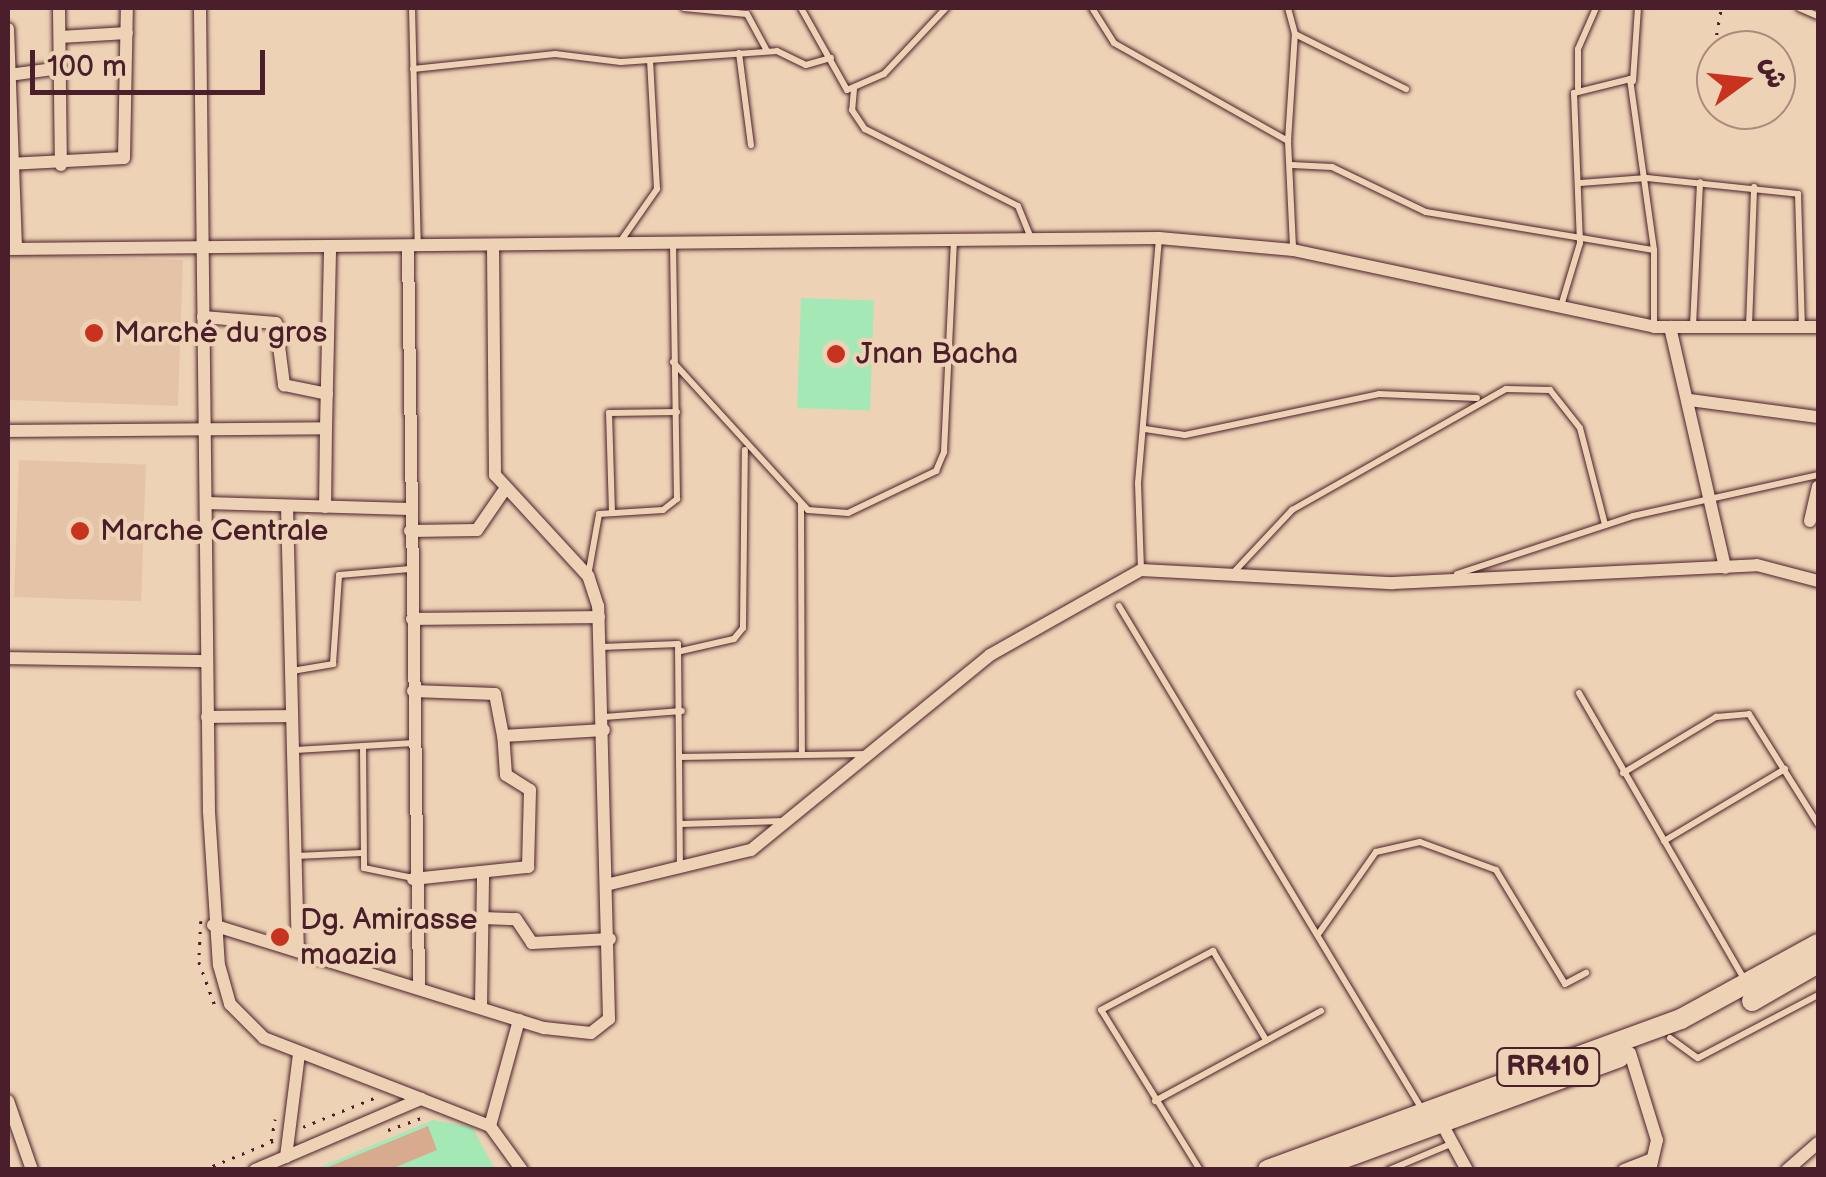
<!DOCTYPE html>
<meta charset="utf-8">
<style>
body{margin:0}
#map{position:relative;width:1826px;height:1177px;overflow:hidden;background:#eed2b5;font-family:"Balsamiq Sans","Playpen Sans Arabic",sans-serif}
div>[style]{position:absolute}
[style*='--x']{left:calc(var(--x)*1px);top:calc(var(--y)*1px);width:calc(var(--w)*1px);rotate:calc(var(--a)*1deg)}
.built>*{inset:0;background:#e5c3a6;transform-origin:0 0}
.green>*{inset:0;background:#a4e9b5;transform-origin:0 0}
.building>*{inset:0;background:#d9ab8e}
.path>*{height:2.5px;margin-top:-1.25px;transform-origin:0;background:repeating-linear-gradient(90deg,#4a1f2b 0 2.5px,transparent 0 10.5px)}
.roads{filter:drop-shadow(0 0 2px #4a1f2b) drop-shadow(0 0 2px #4a1f2b)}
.service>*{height:6px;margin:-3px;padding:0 3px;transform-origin:3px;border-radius:3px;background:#eed2b5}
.minor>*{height:12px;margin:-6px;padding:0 6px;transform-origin:6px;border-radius:6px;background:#eed2b5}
.trunk>*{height:20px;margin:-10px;padding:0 10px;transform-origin:10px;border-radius:10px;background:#eed2b5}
.dots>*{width:28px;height:28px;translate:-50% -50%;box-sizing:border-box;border:5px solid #eed2b5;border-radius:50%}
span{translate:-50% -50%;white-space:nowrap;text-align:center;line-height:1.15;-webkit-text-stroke:8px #eed2b5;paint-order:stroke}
.shield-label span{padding:2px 8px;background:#eed2b5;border:2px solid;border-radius:8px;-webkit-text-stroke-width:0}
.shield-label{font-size:28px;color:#4a1f2b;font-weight:700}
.poi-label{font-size:30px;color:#4a1f2b}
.left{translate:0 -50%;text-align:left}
.frame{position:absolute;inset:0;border:10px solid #4a1f2b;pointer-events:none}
.north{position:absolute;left:1696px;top:30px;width:100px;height:100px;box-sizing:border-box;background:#eed2b5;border:2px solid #ac8a7e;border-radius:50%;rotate:75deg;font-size:28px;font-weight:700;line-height:40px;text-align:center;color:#4a1f2b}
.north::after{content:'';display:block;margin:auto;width:35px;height:45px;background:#c8321e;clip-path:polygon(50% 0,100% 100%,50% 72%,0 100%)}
.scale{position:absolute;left:30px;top:50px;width:235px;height:45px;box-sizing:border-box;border:5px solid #4a1f2b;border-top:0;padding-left:12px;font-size:30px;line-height:35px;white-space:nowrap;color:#4a1f2b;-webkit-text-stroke:8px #eed2b5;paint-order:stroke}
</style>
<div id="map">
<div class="built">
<i style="left:183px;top:260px;width:146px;height:175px;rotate:92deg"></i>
<i style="left:19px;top:460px;width:127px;height:137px;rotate:2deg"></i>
</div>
<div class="green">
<i style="left:801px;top:298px;width:73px;height:110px;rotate:2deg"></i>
<i style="clip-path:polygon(433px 1120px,472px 1127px,495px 1169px,313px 1170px)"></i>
</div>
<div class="building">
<i style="clip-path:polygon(428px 1126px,437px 1150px,389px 1170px,321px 1170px)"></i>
</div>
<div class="path">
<i style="--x:1711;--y:66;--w:59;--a:-80.2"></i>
<i style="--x:201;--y:921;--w:41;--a:92.8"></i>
<i style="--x:199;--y:962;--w:52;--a:69.8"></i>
<i style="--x:303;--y:1127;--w:77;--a:-22.2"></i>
<i style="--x:388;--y:1130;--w:37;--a:-20"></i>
<i style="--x:271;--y:1141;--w:22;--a:-80"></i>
<i style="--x:203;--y:1170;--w:76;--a:-22.5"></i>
</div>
<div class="roads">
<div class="service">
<i style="--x:412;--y:8;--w:238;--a:88.6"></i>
<i style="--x:684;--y:8;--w:63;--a:5.4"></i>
<i style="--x:747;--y:14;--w:42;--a:61.6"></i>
<i style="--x:801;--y:8;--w:94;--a:60.7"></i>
<i style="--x:847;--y:90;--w:40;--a:-23.4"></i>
<i style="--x:884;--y:74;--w:91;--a:-46.8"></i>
<i style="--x:1092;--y:8;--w:41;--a:57.8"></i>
<i style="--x:1114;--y:43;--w:200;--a:29.4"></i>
<i style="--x:1288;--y:141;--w:107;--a:87.3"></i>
<i style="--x:1288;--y:8;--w:27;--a:75"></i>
<i style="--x:1799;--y:8;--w:21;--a:23"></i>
<i style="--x:739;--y:53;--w:93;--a:82.6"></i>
<i style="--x:413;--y:69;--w:143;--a:-6"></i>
<i style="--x:555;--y:54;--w:66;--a:6.9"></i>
<i style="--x:621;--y:62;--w:156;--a:-4"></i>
<i style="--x:777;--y:51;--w:32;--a:26"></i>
<i style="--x:806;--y:65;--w:26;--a:-16"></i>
<i style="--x:1633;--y:81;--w:73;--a:-86.1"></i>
<i style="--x:1578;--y:88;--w:39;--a:-90"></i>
<i style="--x:1578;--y:49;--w:45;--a:-66.3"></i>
<i style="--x:854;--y:89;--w:21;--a:95"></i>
<i style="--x:852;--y:110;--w:23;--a:56"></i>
<i style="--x:865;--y:129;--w:171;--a:26.7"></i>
<i style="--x:1018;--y:206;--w:35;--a:68"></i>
<i style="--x:1288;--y:141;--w:107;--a:-86.3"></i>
<i style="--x:1295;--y:34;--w:124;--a:26.4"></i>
<i style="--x:1292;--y:165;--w:40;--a:2.9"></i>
<i style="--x:1332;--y:167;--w:104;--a:25.6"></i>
<i style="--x:1426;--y:212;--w:231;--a:9.5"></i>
<i style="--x:1580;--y:183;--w:67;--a:-4.3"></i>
<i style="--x:1647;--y:178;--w:152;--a:6"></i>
<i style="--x:1798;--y:194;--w:132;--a:88.3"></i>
<i style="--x:620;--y:242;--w:65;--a:-55.1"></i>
<i style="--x:657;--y:189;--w:128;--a:-93.1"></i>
<i style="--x:1561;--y:306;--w:66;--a:-73.2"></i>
<i style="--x:1580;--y:243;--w:150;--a:-92.3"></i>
<i style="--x:1574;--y:93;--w:58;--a:-14"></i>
<i style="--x:1630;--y:79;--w:173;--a:82"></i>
<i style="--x:1654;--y:250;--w:77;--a:90"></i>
<i style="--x:1693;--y:326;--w:144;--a:-87.2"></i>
<i style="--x:1749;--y:326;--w:139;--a:-87.9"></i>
<i style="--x:673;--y:362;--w:200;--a:47.6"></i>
<i style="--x:808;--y:510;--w:40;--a:4.3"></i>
<i style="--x:848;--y:513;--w:98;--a:-25.5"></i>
<i style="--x:936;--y:471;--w:21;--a:-67"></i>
<i style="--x:944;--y:452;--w:210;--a:-87.3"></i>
<i style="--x:1145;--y:429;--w:40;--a:8.5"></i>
<i style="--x:1185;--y:435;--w:198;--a:-11.9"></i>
<i style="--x:1379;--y:394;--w:98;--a:2.3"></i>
<i style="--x:801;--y:504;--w:251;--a:89.8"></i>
<i style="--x:612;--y:513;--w:100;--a:-91.7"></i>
<i style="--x:609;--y:413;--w:68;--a:-0.8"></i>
<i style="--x:1141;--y:569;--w:86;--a:-92"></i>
<i style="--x:1138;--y:483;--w:246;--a:-85.1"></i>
<i style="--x:1232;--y:574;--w:88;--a:-46.8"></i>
<i style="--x:1292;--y:510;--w:246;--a:-29.5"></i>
<i style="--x:1506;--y:389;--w:44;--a:1.3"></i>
<i style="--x:1550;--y:390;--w:48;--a:51.7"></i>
<i style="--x:1580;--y:428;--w:100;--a:75.5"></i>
<i style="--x:1457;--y:574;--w:185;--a:-18.2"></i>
<i style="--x:1633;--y:516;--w:189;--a:-12.5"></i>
<i style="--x:588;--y:576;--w:63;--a:-79.9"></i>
<i style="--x:599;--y:514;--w:64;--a:-3.6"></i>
<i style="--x:663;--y:510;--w:18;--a:-38"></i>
<i style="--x:677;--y:499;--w:256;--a:-90.9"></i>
<i style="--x:1119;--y:606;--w:589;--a:58.95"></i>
<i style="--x:601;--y:647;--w:77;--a:-2.2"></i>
<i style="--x:678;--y:644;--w:225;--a:89.5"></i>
<i style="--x:681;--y:651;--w:54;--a:-12.8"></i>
<i style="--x:734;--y:639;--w:14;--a:-51"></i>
<i style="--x:743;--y:628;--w:178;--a:-89.4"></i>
<i style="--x:292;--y:671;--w:42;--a:-9.7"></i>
<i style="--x:333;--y:664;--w:89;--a:-86.1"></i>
<i style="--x:339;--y:575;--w:71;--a:-4.8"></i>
<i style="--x:1579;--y:693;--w:334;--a:60"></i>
<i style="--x:604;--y:717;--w:78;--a:-4.4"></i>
<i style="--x:363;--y:746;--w:122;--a:89.5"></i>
<i style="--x:364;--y:868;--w:50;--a:11.5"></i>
<i style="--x:295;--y:750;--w:119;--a:-3.4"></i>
<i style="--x:682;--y:757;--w:183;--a:-0.9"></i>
<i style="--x:1623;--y:773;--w:109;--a:-31.1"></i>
<i style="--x:1716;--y:717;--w:33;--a:-5"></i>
<i style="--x:1749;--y:714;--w:130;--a:57.9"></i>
<i style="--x:681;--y:824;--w:103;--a:-1.7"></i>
<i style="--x:1664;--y:841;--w:141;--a:-30.8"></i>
<i style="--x:296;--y:856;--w:66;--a:-2.6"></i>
<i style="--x:1319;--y:933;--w:99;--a:-54.9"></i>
<i style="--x:1376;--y:852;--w:45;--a:-12.8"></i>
<i style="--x:1420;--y:842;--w:81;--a:20.2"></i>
<i style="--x:1496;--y:870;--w:133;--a:58.8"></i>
<i style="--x:1565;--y:984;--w:24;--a:-28"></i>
<i style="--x:1670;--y:1038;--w:34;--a:36"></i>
<i style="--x:1698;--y:1058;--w:136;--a:-27.7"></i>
<i style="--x:1155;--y:1101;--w:189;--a:-28.5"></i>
<i style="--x:1200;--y:1170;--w:188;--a:-121.7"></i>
<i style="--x:1101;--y:1010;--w:127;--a:-27.8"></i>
<i style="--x:1213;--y:951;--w:104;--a:59.2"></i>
<i style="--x:1389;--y:1170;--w:67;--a:-22.8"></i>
</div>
<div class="minor">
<i style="--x:59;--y:8;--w:157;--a:89.3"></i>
<i style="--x:200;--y:8;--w:804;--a:89.36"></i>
<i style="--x:209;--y:812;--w:153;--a:86.3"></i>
<i style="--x:219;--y:965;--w:41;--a:74.2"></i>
<i style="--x:230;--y:1004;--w:48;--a:45"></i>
<i style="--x:264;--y:1038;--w:168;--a:21.2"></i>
<i style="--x:8;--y:29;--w:220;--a:87.9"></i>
<i style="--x:60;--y:37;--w:67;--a:-3.4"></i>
<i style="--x:9;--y:75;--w:51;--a:-7.8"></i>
<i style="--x:8;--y:164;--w:116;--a:-3"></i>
<i style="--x:124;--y:158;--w:150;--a:-88.9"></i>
<i style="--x:408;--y:248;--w:737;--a:89.14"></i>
<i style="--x:8;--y:249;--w:1151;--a:-0.55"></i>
<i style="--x:1159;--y:238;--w:135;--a:5.1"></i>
<i style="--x:1293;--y:250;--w:369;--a:12"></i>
<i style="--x:1654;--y:327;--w:164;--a:0"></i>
<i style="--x:203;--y:317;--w:73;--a:4.7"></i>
<i style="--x:276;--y:323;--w:63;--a:82.6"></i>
<i style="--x:284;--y:385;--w:44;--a:11.8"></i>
<i style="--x:1670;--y:327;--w:247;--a:77.1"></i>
<i style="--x:1690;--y:400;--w:129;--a:7.6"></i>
<i style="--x:326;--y:428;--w:181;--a:-88.7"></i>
<i style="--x:8;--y:431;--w:318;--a:-0.5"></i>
<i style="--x:326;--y:428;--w:79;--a:90.7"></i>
<i style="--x:206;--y:503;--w:203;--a:1.7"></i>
<i style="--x:287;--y:506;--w:439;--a:88.6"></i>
<i style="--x:1810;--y:521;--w:35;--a:-77"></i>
<i style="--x:410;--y:531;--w:67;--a:-0.9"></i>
<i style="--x:477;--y:530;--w:46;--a:-55.6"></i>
<i style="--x:412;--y:619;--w:187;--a:-0.6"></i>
<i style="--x:8;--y:658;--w:198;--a:0.9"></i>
<i style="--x:413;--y:691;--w:82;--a:2.1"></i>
<i style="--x:495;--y:694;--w:43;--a:79.2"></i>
<i style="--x:503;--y:736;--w:101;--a:-3.4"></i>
<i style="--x:207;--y:717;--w:85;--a:-0.7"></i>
<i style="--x:413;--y:879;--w:116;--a:-6"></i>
<i style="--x:528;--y:867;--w:77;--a:-88.5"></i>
<i style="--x:530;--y:790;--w:28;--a:-148"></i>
<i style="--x:506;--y:775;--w:39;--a:-94"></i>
<i style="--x:610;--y:884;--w:145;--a:-13.6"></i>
<i style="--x:751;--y:850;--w:308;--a:-39.2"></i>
<i style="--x:990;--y:655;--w:173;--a:-29.4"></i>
<i style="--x:1141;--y:570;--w:252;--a:3"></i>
<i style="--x:1393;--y:583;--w:364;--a:-2.8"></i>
<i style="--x:1757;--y:565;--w:63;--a:14.7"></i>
<i style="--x:482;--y:918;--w:34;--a:2"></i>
<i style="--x:516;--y:919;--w:29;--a:56"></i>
<i style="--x:532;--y:943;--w:78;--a:-2.9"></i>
<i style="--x:213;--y:925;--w:347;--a:17.3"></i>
<i style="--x:544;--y:1028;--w:47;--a:6.1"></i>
<i style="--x:591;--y:1033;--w:23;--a:-38"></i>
<i style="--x:609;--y:1019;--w:413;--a:-91.5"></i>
<i style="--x:598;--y:606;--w:32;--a:-108"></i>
<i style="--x:588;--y:576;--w:137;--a:-132.6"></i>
<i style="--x:495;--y:475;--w:230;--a:-90.5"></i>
<i style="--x:481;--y:1007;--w:130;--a:-89.1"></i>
<i style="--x:1630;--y:1053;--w:91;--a:72.8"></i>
<i style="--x:1657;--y:1140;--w:31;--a:103"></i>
<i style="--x:8;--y:1101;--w:73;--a:70.8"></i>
<i style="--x:1441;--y:1122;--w:55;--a:61.6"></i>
<i style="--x:490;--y:1126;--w:54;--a:54"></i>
<i style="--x:286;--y:1157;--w:104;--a:-82.8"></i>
<i style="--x:255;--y:1170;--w:181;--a:-23.2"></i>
<i style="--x:421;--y:1099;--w:74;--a:21.4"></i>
<i style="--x:490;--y:1126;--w:110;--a:-74.7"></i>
<i style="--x:1624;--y:1170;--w:28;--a:-21"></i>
<i style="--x:1787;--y:1170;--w:41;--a:-41.1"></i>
</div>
<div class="trunk">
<i style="--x:1752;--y:1001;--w:76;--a:-29.9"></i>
<i style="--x:1268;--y:1170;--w:440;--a:-20.1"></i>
<i style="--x:1681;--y:1019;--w:156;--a:-28.7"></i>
<i style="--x:1311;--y:1170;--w:328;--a:-20.1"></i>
</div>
</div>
<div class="dots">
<i style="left:94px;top:333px;background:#c8321e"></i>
<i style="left:836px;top:354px;background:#c8321e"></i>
<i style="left:80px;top:531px;background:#c8321e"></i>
<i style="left:280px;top:937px;background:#c8321e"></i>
</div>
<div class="shield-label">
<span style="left:1548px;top:1067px">RR410</span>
</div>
<div class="poi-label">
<span class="left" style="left:114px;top:333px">Marché du gros</span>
<span class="left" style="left:856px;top:354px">Jnan Bacha</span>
<span class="left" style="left:100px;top:531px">Marche Centrale</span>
<span class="left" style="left:300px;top:937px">Dg. Amirasse<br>maazia</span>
</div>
<div class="frame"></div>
<div class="north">ش</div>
<div class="scale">100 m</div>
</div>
